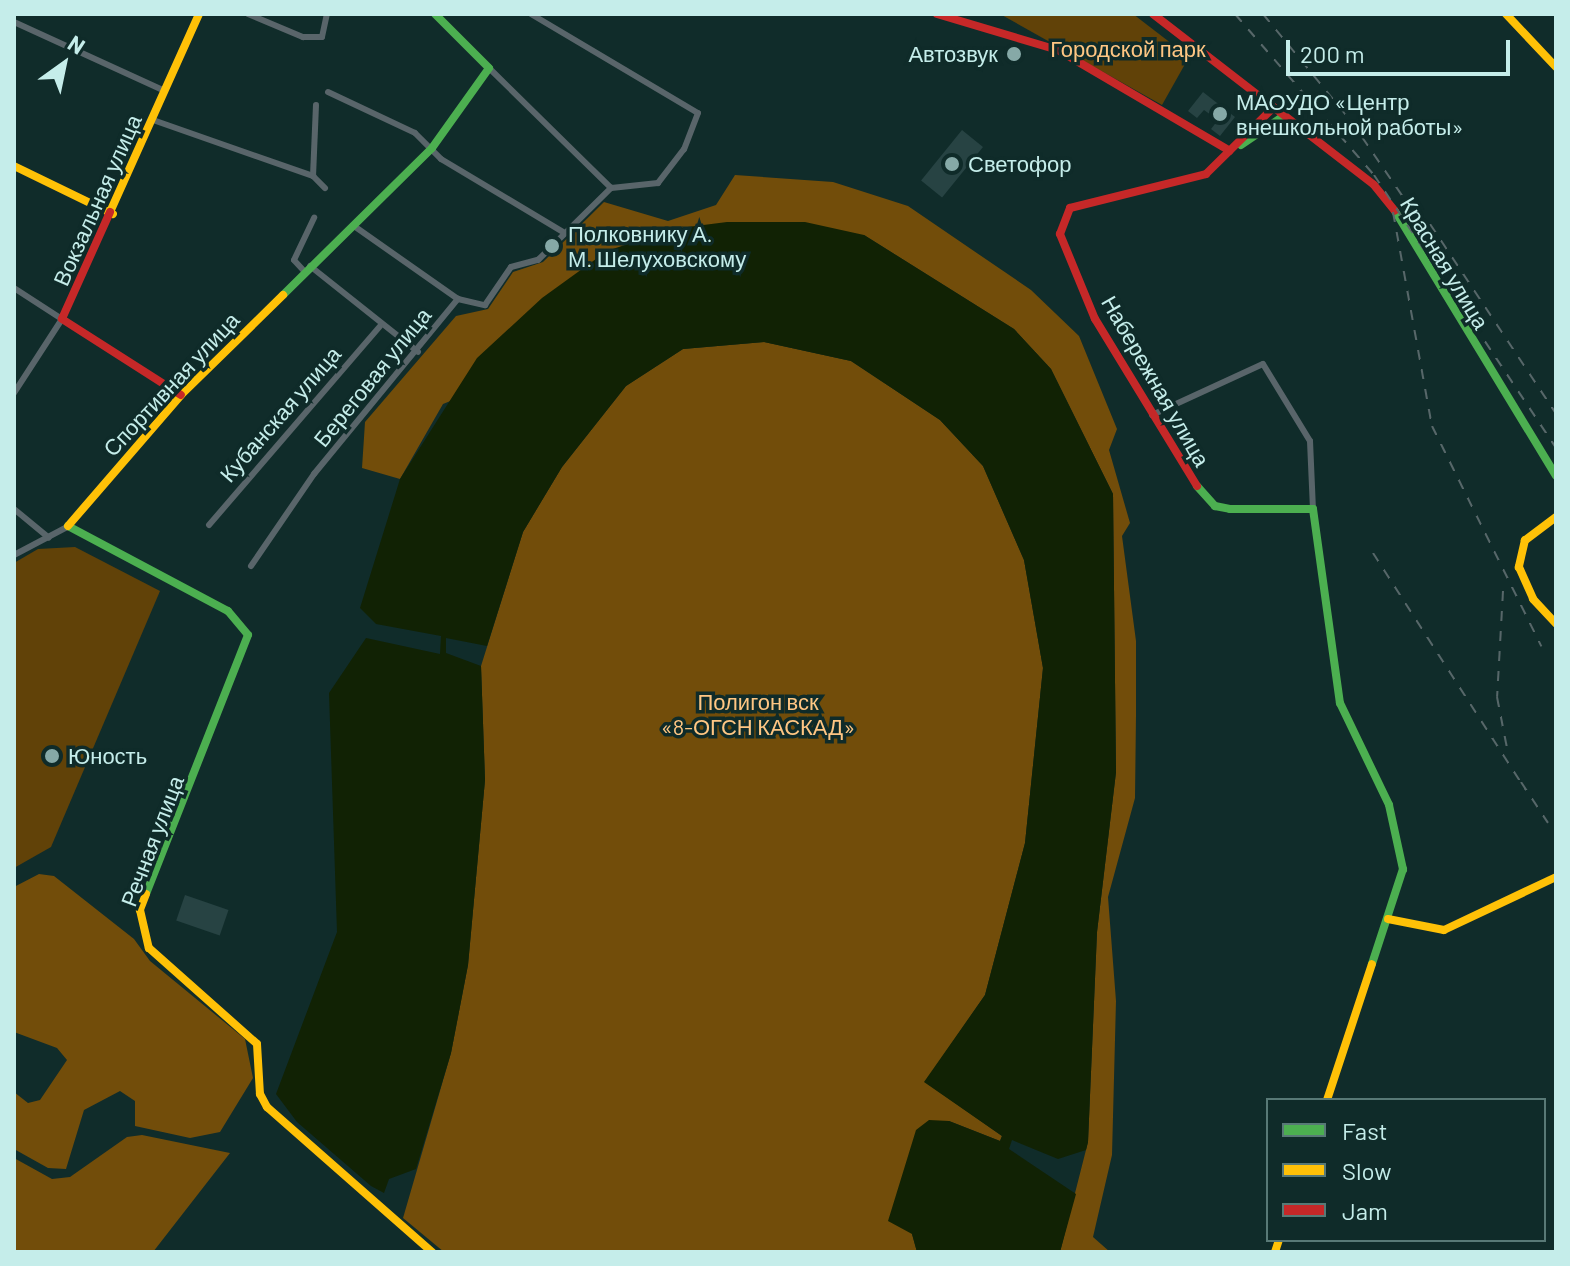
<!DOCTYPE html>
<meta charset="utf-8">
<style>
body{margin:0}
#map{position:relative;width:1570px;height:1266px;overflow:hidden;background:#102c2a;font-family:Barlow,sans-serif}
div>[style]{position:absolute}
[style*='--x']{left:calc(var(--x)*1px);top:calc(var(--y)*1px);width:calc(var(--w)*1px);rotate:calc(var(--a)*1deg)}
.green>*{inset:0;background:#614208}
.forest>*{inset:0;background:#724d0a}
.water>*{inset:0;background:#112204}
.building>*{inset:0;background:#274343;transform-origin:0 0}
.street>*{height:6px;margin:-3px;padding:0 3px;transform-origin:3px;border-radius:3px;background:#59656a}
.fast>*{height:8px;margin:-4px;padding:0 4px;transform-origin:4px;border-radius:4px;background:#4caf50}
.slow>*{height:8px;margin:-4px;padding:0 4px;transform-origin:4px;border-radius:4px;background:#ffc107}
.jam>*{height:8px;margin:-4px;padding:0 4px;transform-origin:4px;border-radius:4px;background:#c62828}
.rail>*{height:2px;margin-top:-1px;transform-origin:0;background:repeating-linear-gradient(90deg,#576769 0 10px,transparent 0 20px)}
.dots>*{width:22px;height:22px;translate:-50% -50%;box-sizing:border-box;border:4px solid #0f2b29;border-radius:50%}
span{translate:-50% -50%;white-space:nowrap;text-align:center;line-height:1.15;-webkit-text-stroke:7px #0f2b29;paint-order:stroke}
.park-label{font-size:22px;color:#fec683}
.poi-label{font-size:22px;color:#c5edea}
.right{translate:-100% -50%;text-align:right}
.left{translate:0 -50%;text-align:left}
.street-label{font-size:22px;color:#c5edea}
.frame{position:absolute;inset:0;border:16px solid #c5edea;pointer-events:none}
.legend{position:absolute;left:1266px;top:1098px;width:280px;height:144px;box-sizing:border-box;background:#0f2b29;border:2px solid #587976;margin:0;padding:10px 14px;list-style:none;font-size:24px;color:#c5edea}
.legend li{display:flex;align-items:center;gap:16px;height:40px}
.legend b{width:40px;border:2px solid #587976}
.north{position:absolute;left:24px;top:24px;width:80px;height:80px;-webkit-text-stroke:6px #0f2b29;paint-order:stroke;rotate:33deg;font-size:22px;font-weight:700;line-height:32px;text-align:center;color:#c5edea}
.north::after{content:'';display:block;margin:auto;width:28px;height:36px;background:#c5edea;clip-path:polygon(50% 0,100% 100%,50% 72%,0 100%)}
.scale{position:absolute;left:1286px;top:40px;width:224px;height:36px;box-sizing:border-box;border:4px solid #c5edea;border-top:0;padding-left:10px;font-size:24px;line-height:28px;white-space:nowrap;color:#c5edea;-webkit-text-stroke:6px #0f2b29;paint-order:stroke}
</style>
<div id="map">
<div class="green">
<i style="clip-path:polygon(1000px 14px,1133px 14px,1189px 57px,1162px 105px)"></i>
<i style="clip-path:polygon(75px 547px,160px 591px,51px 847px,14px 868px,14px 563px,38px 549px)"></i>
</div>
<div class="forest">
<i style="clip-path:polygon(735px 175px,833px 182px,908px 206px,1031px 290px,1079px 336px,1117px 429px,1109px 450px,1130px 523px,1122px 536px,1136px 641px,1136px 715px,1135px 798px,1108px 897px,1116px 1001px,1112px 1155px,1093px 1237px,1110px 1252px,1060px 1252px,1088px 1142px,1097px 932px,1116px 772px,1113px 494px,1051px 369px,1014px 329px,864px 235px,443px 404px,400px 479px,362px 468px,365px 422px,456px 316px,488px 309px,513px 272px,543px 262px,604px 202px,668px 221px,716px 205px)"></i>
<i style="clip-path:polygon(764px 342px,851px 361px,940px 420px,983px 466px,1024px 560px,1043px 668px,1025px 843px,985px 995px,925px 1082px,1002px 1136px,1000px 1141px,949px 1121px,912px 1234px,917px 1252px,444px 1252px,403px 1218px,451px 1053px,468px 965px,485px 780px,481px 666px,523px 532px,562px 467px,626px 386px,683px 349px)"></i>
<i style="clip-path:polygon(39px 874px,54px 876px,134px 939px,150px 961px,245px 1039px,253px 1078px,220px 1132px,190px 1138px,135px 1126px,135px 1101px,120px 1091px,84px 1110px,66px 1169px,48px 1168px,14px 1149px,14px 1092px,28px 1103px,40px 1100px,67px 1060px,57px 1048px,14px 1032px,14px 887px)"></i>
<i style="clip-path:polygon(142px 1135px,230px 1153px,153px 1252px,14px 1252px,14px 1158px,52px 1179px,70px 1177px,127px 1137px)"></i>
</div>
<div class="water">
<i style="clip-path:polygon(727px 222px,805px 222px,864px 235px,1014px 329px,1051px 369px,1113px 494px,1116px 772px,1097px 932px,1088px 1142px,1086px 1150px,1058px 1159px,1012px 1140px,1009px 1149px,1076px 1194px,1060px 1252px,917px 1252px,912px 1234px,888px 1221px,916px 1130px,929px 1120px,949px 1121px,1000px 1141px,1002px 1136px,924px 1082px,985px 995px,1025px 843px,1043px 668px,1024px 560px,983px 466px,940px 420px,851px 361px,764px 342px,683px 349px,626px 386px,562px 467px,523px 532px,487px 646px,446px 638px,446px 653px,481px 666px,485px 780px,468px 965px,451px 1053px,416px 1169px,389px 1179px,384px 1193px,371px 1186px,297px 1122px,276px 1094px,337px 932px,329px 693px,366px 638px,440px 654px,441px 636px,376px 624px,360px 608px,400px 479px,477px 358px,542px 298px,607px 251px,672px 229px)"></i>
</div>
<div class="building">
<i style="clip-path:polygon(1203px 92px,1235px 117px,1220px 136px,1211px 129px,1218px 120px,1204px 110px,1197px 118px,1188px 111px)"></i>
<i style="left:962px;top:130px;width:27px;height:65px;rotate:39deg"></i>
<i style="left:185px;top:895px;width:46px;height:27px;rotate:19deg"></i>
</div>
<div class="street">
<i style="--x:248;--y:14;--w:60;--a:22.7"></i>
<i style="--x:303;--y:37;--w:19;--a:0"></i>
<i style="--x:322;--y:37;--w:24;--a:-78"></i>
<i style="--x:531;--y:14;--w:194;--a:30.7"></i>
<i style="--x:698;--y:113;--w:39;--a:111"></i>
<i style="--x:684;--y:149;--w:43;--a:127.4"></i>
<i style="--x:658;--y:183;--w:47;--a:173.9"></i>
<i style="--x:14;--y:22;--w:166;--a:24.6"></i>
<i style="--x:489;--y:68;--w:171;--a:44.5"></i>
<i style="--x:328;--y:92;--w:96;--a:25.2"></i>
<i style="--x:415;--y:133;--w:37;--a:45"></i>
<i style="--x:441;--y:159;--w:142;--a:30.9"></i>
<i style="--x:316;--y:105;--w:71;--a:92.4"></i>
<i style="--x:313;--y:176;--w:17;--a:45"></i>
<i style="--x:153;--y:120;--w:170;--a:19.3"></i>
<i style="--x:354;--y:226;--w:127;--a:35.1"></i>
<i style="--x:310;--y:266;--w:138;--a:38.5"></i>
<i style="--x:305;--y:272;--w:16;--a:-133"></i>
<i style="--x:294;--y:260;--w:47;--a:-64.5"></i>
<i style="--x:14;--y:288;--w:57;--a:32.9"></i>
<i style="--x:62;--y:319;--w:88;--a:123"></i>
<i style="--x:1152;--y:415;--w:122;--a:-24.7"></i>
<i style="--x:1263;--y:364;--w:90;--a:58.6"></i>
<i style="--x:1310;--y:441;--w:68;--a:87.5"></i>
<i style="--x:14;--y:509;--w:45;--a:39.6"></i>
<i style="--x:209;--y:525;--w:262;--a:-49.3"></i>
<i style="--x:14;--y:555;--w:60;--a:-27.8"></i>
<i style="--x:251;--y:566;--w:112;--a:-55.6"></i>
<i style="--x:314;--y:474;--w:227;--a:-50.6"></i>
<i style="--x:458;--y:299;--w:28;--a:13"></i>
<i style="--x:485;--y:305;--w:46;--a:-55.6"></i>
<i style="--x:511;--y:267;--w:28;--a:-15"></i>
<i style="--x:538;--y:260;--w:103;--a:-44.6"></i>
</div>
<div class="fast">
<i style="--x:1241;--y:145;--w:53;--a:-34.3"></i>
<i style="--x:1395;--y:211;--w:310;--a:58.7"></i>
<i style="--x:283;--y:295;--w:209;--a:-44.6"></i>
<i style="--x:432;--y:148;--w:98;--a:-54.5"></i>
<i style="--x:489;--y:68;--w:76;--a:-135"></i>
<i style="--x:1197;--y:486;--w:27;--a:48"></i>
<i style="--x:1215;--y:506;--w:15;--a:11"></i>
<i style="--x:1230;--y:509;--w:83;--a:0"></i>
<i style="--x:1313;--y:509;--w:196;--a:82.1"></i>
<i style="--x:1340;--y:703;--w:113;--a:64.3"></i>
<i style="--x:1389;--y:805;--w:66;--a:77.7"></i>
<i style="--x:1403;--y:869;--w:100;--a:108.1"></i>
<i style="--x:68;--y:526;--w:181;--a:28"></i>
<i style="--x:228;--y:611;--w:31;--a:50"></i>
<i style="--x:248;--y:635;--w:278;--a:111.5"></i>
</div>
<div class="slow">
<i style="--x:1506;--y:14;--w:73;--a:46.7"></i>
<i style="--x:14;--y:166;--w:110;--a:25.9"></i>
<i style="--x:110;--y:212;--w:217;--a:-65.8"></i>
<i style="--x:1556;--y:517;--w:39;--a:143"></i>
<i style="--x:1525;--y:540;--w:28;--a:103"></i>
<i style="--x:1519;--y:567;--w:35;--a:66"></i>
<i style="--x:1533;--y:599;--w:34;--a:47"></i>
<i style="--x:68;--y:526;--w:173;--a:-49.2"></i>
<i style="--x:181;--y:395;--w:143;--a:-44.4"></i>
<i style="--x:146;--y:894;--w:17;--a:111"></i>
<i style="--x:140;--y:910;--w:39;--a:77"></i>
<i style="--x:149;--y:948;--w:144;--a:41.6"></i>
<i style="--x:257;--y:1044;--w:50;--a:86.6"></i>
<i style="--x:260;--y:1094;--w:15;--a:62"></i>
<i style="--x:267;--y:1107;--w:220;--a:41.3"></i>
<i style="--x:1388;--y:919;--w:57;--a:11.1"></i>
<i style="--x:1444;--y:930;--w:124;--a:-25.3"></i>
<i style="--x:1327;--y:1100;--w:143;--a:-71.7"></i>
<i style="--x:1275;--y:1252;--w:13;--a:-72"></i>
</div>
<div class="jam">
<i style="--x:937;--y:14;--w:126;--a:16.6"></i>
<i style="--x:1058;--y:50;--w:199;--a:30.4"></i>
<i style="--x:1153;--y:14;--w:279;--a:37.7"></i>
<i style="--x:1374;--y:185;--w:33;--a:51"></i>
<i style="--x:110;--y:212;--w:117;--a:114.2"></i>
<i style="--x:62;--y:319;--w:141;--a:32.6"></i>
<i style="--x:1197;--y:486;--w:196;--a:-121.4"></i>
<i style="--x:1095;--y:319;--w:92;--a:-112.4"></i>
<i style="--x:1060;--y:234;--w:28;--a:-69"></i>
<i style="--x:1070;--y:208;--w:140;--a:-14"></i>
<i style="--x:1206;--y:174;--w:95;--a:-44.6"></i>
</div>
<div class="rail">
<i style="--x:1235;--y:14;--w:213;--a:49.2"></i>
<i style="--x:1374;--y:175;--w:328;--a:56.3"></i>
<i style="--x:1263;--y:14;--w:139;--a:50.6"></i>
<i style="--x:1351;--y:121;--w:142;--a:55.6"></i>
<i style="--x:1393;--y:212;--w:218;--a:79.7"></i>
<i style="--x:1432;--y:426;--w:246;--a:63.6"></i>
<i style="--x:1430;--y:224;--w:228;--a:56.4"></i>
<i style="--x:1373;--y:553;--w:281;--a:57.2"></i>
<i style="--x:1503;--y:591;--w:106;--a:93.2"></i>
<i style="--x:1497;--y:697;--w:57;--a:78.9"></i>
<i style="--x:1521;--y:782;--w:49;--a:56.6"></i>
</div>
<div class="dots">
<i style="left:1014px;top:54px;background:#86a9a7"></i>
<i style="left:1220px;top:114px;background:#86a9a7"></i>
<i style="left:952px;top:164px;background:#86a9a7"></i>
<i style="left:552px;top:246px;background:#86a9a7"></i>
<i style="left:52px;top:756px;background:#86a9a7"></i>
</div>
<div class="park-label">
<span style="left:1128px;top:49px">Городской парк</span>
<span style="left:758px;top:714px">Полигон вск<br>«8-ОГСН КАСКАД»</span>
</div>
<div class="poi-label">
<span class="right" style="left:998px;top:54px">Автозвук</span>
<span class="left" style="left:1236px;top:114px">МАОУДО «Центр<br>внешкольной работы»</span>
<span class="left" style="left:968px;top:164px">Светофор</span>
<span class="left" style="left:568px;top:246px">Полковнику А.<br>М. Шелуховскому</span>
<span class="left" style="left:68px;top:756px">Юность</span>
</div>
<div class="street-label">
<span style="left:97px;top:200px;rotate:-66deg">Вокзальная улица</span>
<span style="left:1445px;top:263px;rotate:59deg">Красная улица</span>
<span style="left:372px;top:377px;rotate:-51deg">Береговая улица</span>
<span style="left:1156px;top:381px;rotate:60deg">Набережная улица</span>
<span style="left:171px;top:384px;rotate:-47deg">Спортивная улица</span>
<span style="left:280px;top:414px;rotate:-49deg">Кубанская улица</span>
<span style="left:152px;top:841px;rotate:-69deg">Речная улица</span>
</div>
<div class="frame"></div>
<ul class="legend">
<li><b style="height:10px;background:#4caf50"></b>Fast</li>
<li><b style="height:10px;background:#ffc107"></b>Slow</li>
<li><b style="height:10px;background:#c62828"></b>Jam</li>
</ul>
<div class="north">N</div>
<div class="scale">200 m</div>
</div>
